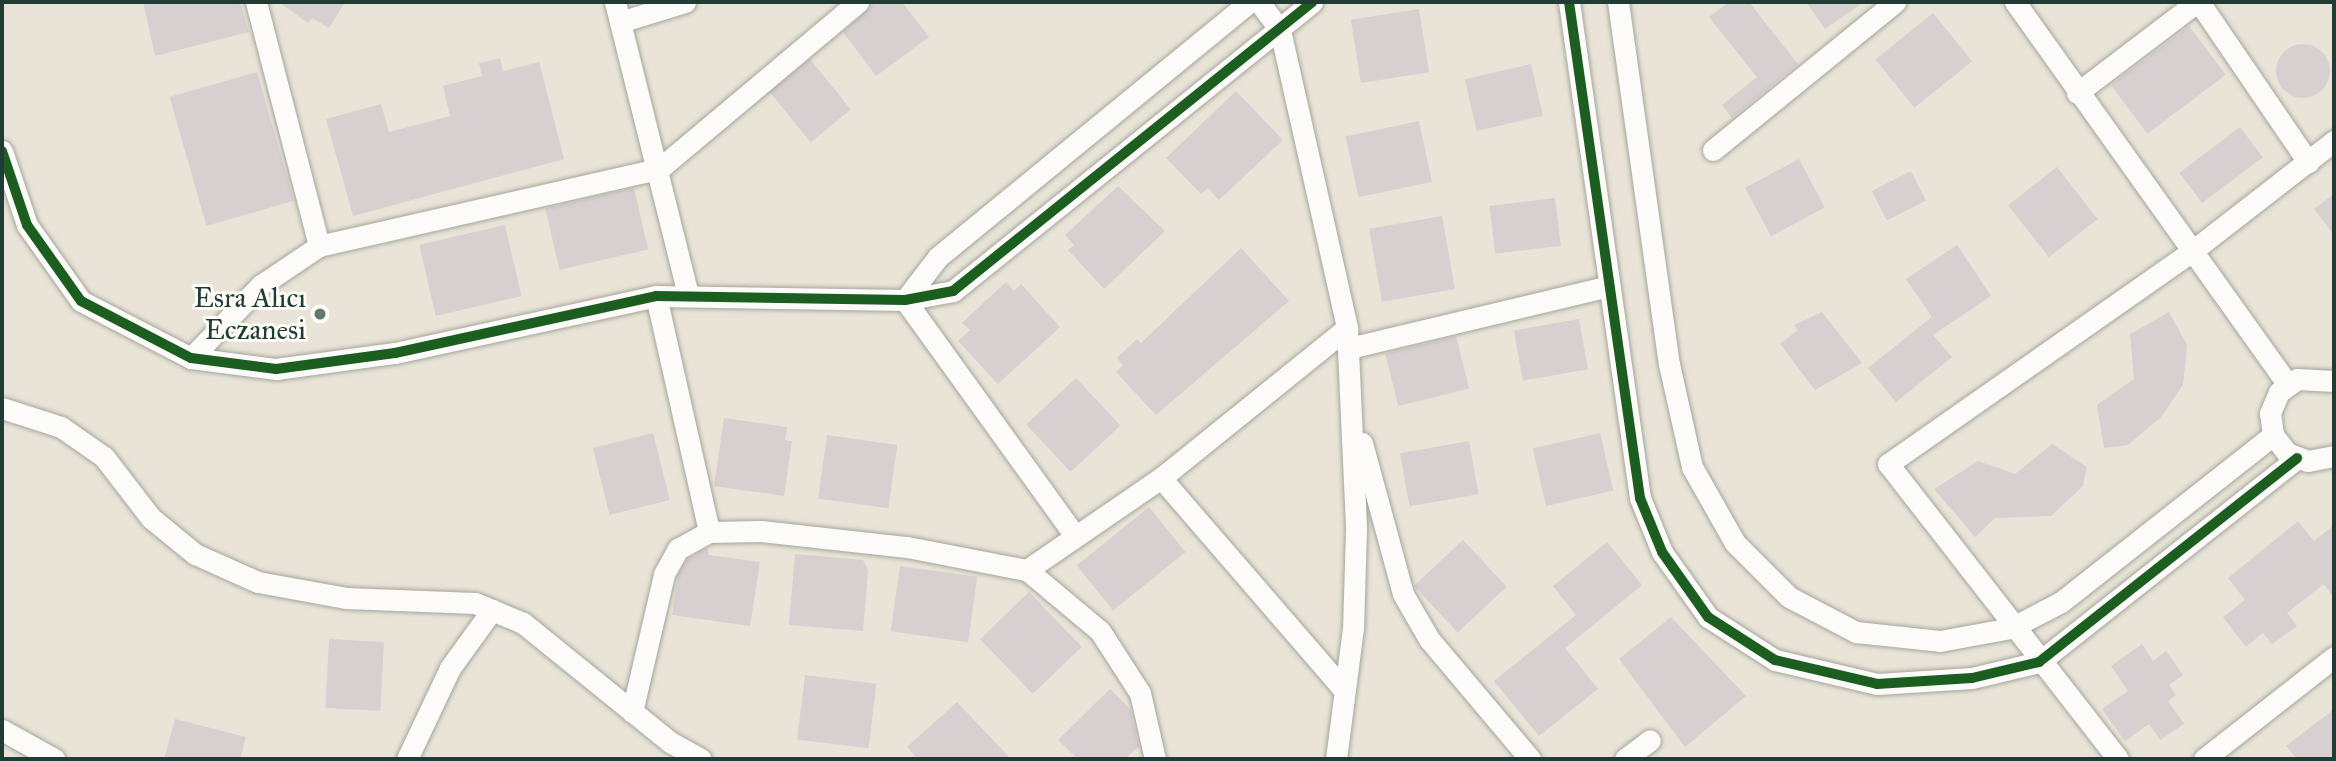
<!DOCTYPE html>
<meta charset="utf-8">
<style>
body{margin:0}
#map{position:relative;width:2336px;height:761px;overflow:hidden;background:#e9e4d7;font-family:"IM FELL Great Primer",serif}
div>[style]{position:absolute}
[style*='--x']{left:calc(var(--x)*1px);top:calc(var(--y)*1px);width:calc(var(--w)*1px);rotate:calc(var(--a)*1deg)}
.building>*{inset:0;background:#d8cfd0;transform-origin:0 0}
.round{border-radius:50%}
.roads{filter:drop-shadow(0 0 2px #a5a69d) drop-shadow(0 0 2px #a5a69d)}
.minor>*{height:21px;margin:-10.5px;padding:0 10.5px;transform-origin:10.5px;border-radius:10.5px;background:#fcfbf9}
.cycleway>*{height:10px;margin:-5px;padding:0 5px;transform-origin:5px;border-radius:5px;background:#1b5e20}
.dots>*{width:19px;height:19px;translate:-50% -50%;box-sizing:border-box;border:4px solid #fdfcf7;border-radius:50%}
span{translate:-50% -50%;white-space:nowrap;text-align:center;line-height:1.15;-webkit-text-stroke:6px #fdfcf7;paint-order:stroke}
.poi-label{font-size:28px;color:#1f3d34}
.right{translate:-100% -50%;text-align:right}
.frame{position:absolute;inset:0;border:4px solid #1f3d34;pointer-events:none}
</style>
<div id="map">
<div class="building">
<i style="clip-path:polygon(143px 2px,240px 2px,249px 32px,155px 56px)"></i>
<i style="clip-path:polygon(279px 2px,345px 2px,329px 28px,312px 18px,308px 23px)"></i>
<i style="clip-path:polygon(875px 2px,902px 2px,929px 37px,876px 76px,843px 32px)"></i>
<i style="clip-path:polygon(1729px 2px,1749px 2px,1798px 64px,1732px 118px,1722px 105px,1757px 77px,1709px 17px)"></i>
<i style="clip-path:polygon(1806px 2px,1864px 2px,1825px 29px)"></i>
<i style="left:1419px;top:9px;width:64px;height:69px;rotate:81deg"></i>
<i style="left:1933px;top:13px;width:62px;height:74px;rotate:51deg"></i>
<i style="left:2189px;top:26px;width:61px;height:98px;rotate:53deg"></i>
<i class="round" style="left:2276px;top:44px;width:54px;height:54px"></i>
<i style="clip-path:polygon(500px 58px,503px 71px,539px 62px,564px 159px,353px 216px,326px 119px,381px 104px,389px 132px,450px 116px,443px 86px,482px 76px,479px 63px)"></i>
<i style="left:810px;top:59px;width:65px;height:52px;rotate:51deg"></i>
<i style="left:1531px;top:64px;width:53px;height:68px;rotate:77deg"></i>
<i style="left:257px;top:72px;width:134px;height:91px;rotate:74deg"></i>
<i style="clip-path:polygon(1236px 91px,1283px 140px,1219px 200px,1208px 188px,1201px 194px,1166px 158px)"></i>
<i style="left:1419px;top:121px;width:62px;height:75px;rotate:78deg"></i>
<i style="left:2240px;top:127px;width:38px;height:76px;rotate:53deg"></i>
<i style="left:1799px;top:159px;width:55px;height:61px;rotate:62deg"></i>
<i style="left:2057px;top:167px;width:66px;height:62px;rotate:52deg"></i>
<i style="left:1911px;top:171px;width:33px;height:44px;rotate:63deg"></i>
<i style="clip-path:polygon(1118px 186px,1165px 231px,1104px 289px,1068px 250px,1074px 245px,1065px 235px)"></i>
<i style="left:634px;top:188px;width:63px;height:91px;rotate:77deg"></i>
<i style="clip-path:polygon(2334px 194px,2334px 235px,2314px 209px)"></i>
<i style="left:1555px;top:198px;width:48px;height:66px;rotate:83deg"></i>
<i style="left:1442px;top:216px;width:74px;height:74px;rotate:80deg"></i>
<i style="left:505px;top:225px;width:73px;height:88px;rotate:77deg"></i>
<i style="clip-path:polygon(1957px 245px,1991px 296px,1933px 335px,1952px 357px,1896px 402px,1868px 368px,1932px 317px,1906px 279px)"></i>
<i style="clip-path:polygon(1241px 248px,1289px 301px,1156px 415px,1116px 372px,1123px 365px,1117px 358px,1137px 339px,1141px 343px)"></i>
<i style="clip-path:polygon(1006px 282px,1014px 291px,1021px 284px,1060px 327px,998px 384px,958px 341px,970px 330px,962px 323px)"></i>
<i style="clip-path:polygon(1822px 312px,1862px 363px,1815px 390px,1780px 344px,1798px 330px,1794px 325px)"></i>
<i style="clip-path:polygon(2169px 312px,2187px 345px,2183px 385px,2161px 417px,2128px 445px,2104px 448px,2097px 405px,2134px 379px,2130px 334px)"></i>
<i style="left:1579px;top:319px;width:51px;height:66px;rotate:80deg"></i>
<i style="left:1456px;top:336px;width:54px;height:73px;rotate:76deg"></i>
<i style="left:1076px;top:378px;width:65px;height:68px;rotate:47deg"></i>
<i style="clip-path:polygon(724px 418px,787px 427px,785px 440px,792px 441px,784px 496px,714px 486px)"></i>
<i style="left:653px;top:433px;width:69px;height:62px;rotate:76deg"></i>
<i style="left:1600px;top:433px;width:59px;height:69px;rotate:77deg"></i>
<i style="left:827px;top:435px;width:71px;height:64px;rotate:8deg"></i>
<i style="left:1469px;top:441px;width:54px;height:70px;rotate:80deg"></i>
<i style="clip-path:polygon(2052px 444px,2087px 467px,2083px 486px,2051px 516px,1995px 518px,1975px 537px,1934px 489px,1978px 461px,2015px 474px)"></i>
<i style="left:1149px;top:507px;width:58px;height:93px;rotate:51deg"></i>
<i style="clip-path:polygon(2298px 521px,2314px 541px,2334px 525px,2334px 598px,2324px 584px,2287px 613px,2297px 626px,2272px 644px,2263px 633px,2246px 647px,2223px 617px,2245px 600px,2228px 578px)"></i>
<i style="left:1463px;top:540px;width:64px;height:67px;rotate:47deg"></i>
<i style="clip-path:polygon(1607px 542px,1642px 585px,1565px 648px,1598px 689px,1539px 736px,1494px 681px,1576px 615px,1553px 586px)"></i>
<i style="clip-path:polygon(707px 548px,709px 555px,760px 562px,750px 626px,672px 615px,678px 575px,688px 559px)"></i>
<i style="clip-path:polygon(795px 554px,863px 560px,868px 570px,863px 631px,789px 625px)"></i>
<i style="left:900px;top:566px;width:78px;height:66px;rotate:8deg"></i>
<i style="left:1029px;top:592px;width:76px;height:68px;rotate:46deg"></i>
<i style="clip-path:polygon(1671px 617px,1746px 696px,1685px 747px,1619px 659px)"></i>
<i style="left:329px;top:639px;width:55px;height:69px;rotate:3deg"></i>
<i style="clip-path:polygon(2142px 644px,2153px 661px,2166px 651px,2183px 675px,2169px 685px,2176px 695px,2168px 701px,2184px 724px,2160px 740px,2149px 724px,2125px 741px,2102px 709px,2128px 691px,2111px 666px)"></i>
<i style="left:805px;top:675px;width:72px;height:65px;rotate:7deg"></i>
<i style="clip-path:polygon(1110px 689px,1130px 709px,1139px 746px,1125px 759px,1078px 759px,1058px 740px)"></i>
<i style="clip-path:polygon(957px 702px,1011px 759px,918px 759px,907px 747px)"></i>
<i style="clip-path:polygon(2334px 709px,2334px 759px,2297px 759px,2286px 746px)"></i>
<i style="clip-path:polygon(175px 719px,246px 737px,240px 759px,164px 759px)"></i>
</div>
<div class="roads">
<div class="minor">
<i style="--x:256;--y:2;--w:252;--a:75.5"></i>
<i style="--x:615;--y:2;--w:302;--a:76"></i>
<i style="--x:1259;--y:2;--w:35;--a:53"></i>
<i style="--x:1280;--y:30;--w:305;--a:77.3"></i>
<i style="--x:1347;--y:328;--w:201;--a:87.4"></i>
<i style="--x:1356;--y:529;--w:99;--a:91.7"></i>
<i style="--x:1353;--y:628;--w:132;--a:97.4"></i>
<i style="--x:1569;--y:2;--w:501;--a:81.85"></i>
<i style="--x:1640;--y:498;--w:58;--a:67.8"></i>
<i style="--x:1662;--y:552;--w:80;--a:54.7"></i>
<i style="--x:1708;--y:617;--w:80;--a:32.7"></i>
<i style="--x:1775;--y:660;--w:105;--a:13.2"></i>
<i style="--x:1877;--y:684;--w:95;--a:-3.6"></i>
<i style="--x:1972;--y:678;--w:69;--a:-13.4"></i>
<i style="--x:2039;--y:662;--w:329;--a:-38.3"></i>
<i style="--x:1618;--y:2;--w:366;--a:82"></i>
<i style="--x:1669;--y:364;--w:106;--a:77.4"></i>
<i style="--x:1692;--y:467;--w:87;--a:60.5"></i>
<i style="--x:1735;--y:543;--w:76;--a:45"></i>
<i style="--x:1789;--y:597;--w:76;--a:27.6"></i>
<i style="--x:1856;--y:632;--w:84;--a:6.1"></i>
<i style="--x:1940;--y:641;--w:72;--a:-10.4"></i>
<i style="--x:2011;--y:628;--w:56;--a:-27.5"></i>
<i style="--x:2061;--y:602;--w:270;--a:-38.2"></i>
<i style="--x:2015;--y:2;--w:469;--a:54.5"></i>
<i style="--x:2199;--y:2;--w:194;--a:55.7"></i>
<i style="--x:620;--y:22;--w:68;--a:-17.1"></i>
<i style="--x:2077;--y:93;--w:151;--a:-37.2"></i>
<i style="--x:1713;--y:150;--w:235;--a:-39.1"></i>
<i style="--x:2;--y:151;--w:78;--a:71.3"></i>
<i style="--x:27;--y:225;--w:93;--a:54.6"></i>
<i style="--x:81;--y:301;--w:124;--a:27.4"></i>
<i style="--x:191;--y:358;--w:86;--a:7.4"></i>
<i style="--x:276;--y:369;--w:120;--a:-7.7"></i>
<i style="--x:395;--y:353;--w:267;--a:-12.3"></i>
<i style="--x:656;--y:296;--w:249;--a:0.9"></i>
<i style="--x:905;--y:300;--w:49;--a:-10.6"></i>
<i style="--x:953;--y:291;--w:461;--a:-38.8"></i>
<i style="--x:656;--y:296;--w:242;--a:77.3"></i>
<i style="--x:905;--y:300;--w:54;--a:-52.5"></i>
<i style="--x:938;--y:257;--w:402;--a:-39.3"></i>
<i style="--x:905;--y:300;--w:291;--a:54.2"></i>
<i style="--x:1349;--y:348;--w:264;--a:-13.4"></i>
<i style="--x:191;--y:358;--w:101;--a:-46.2"></i>
<i style="--x:261;--y:285;--w:70;--a:-33.9"></i>
<i style="--x:319;--y:246;--w:349;--a:-12.8"></i>
<i style="--x:659;--y:169;--w:260;--a:-40"></i>
<i style="--x:2334;--y:381;--w:37;--a:-177"></i>
<i style="--x:2297;--y:379;--w:22;--a:144"></i>
<i style="--x:2279;--y:392;--w:23;--a:113"></i>
<i style="--x:2270;--y:413;--w:22;--a:82"></i>
<i style="--x:2273;--y:435;--w:23;--a:52"></i>
<i style="--x:2287;--y:453;--w:22;--a:21"></i>
<i style="--x:2308;--y:461;--w:26;--a:-11"></i>
<i style="--x:2;--y:408;--w:62;--a:17.9"></i>
<i style="--x:61;--y:427;--w:52;--a:34.9"></i>
<i style="--x:104;--y:457;--w:77;--a:52.4"></i>
<i style="--x:151;--y:518;--w:57;--a:39.3"></i>
<i style="--x:195;--y:554;--w:69;--a:24"></i>
<i style="--x:258;--y:582;--w:89;--a:10.3"></i>
<i style="--x:346;--y:598;--w:129;--a:2.2"></i>
<i style="--x:475;--y:603;--w:52;--a:22.6"></i>
<i style="--x:523;--y:623;--w:189;--a:39"></i>
<i style="--x:670;--y:742;--w:35;--a:29"></i>
<i style="--x:1362;--y:443;--w:156;--a:74.8"></i>
<i style="--x:1403;--y:594;--w:52;--a:60"></i>
<i style="--x:1429;--y:639;--w:157;--a:49.9"></i>
<i style="--x:1161;--y:478;--w:281;--a:49.2"></i>
<i style="--x:1027;--y:570;--w:163;--a:-34.5"></i>
<i style="--x:1161;--y:478;--w:239;--a:-38.9"></i>
<i style="--x:632;--y:712;--w:142;--a:-76.9"></i>
<i style="--x:664;--y:574;--w:29;--a:-61"></i>
<i style="--x:678;--y:549;--w:35;--a:-29"></i>
<i style="--x:709;--y:532;--w:52;--a:-1.1"></i>
<i style="--x:761;--y:531;--w:147;--a:6.3"></i>
<i style="--x:907;--y:547;--w:122;--a:10.9"></i>
<i style="--x:1027;--y:570;--w:95;--a:39.9"></i>
<i style="--x:1100;--y:631;--w:74;--a:57.2"></i>
<i style="--x:1140;--y:693;--w:68;--a:77.2"></i>
<i style="--x:2;--y:730;--w:60;--a:29.1"></i>
<i style="--x:407;--y:759;--w:101;--a:-64.7"></i>
<i style="--x:450;--y:668;--w:72;--a:-54.1"></i>
<i style="--x:1625;--y:759;--w:31;--a:-37"></i>
<i style="--x:2118;--y:759;--w:374;--a:-127.9"></i>
<i style="--x:1888;--y:464;--w:376;--a:-35"></i>
<i style="--x:2196;--y:248;--w:175;--a:-37.8"></i>
<i style="--x:2204;--y:759;--w:165;--a:-38.1"></i>
</div>
</div>
<div class="cycleway">
<i style="--x:1569;--y:2;--w:501;--a:81.85"></i>
<i style="--x:1640;--y:498;--w:58;--a:67.8"></i>
<i style="--x:1662;--y:552;--w:80;--a:54.7"></i>
<i style="--x:1708;--y:617;--w:80;--a:32.7"></i>
<i style="--x:1775;--y:660;--w:105;--a:13.2"></i>
<i style="--x:1877;--y:684;--w:95;--a:-3.6"></i>
<i style="--x:1972;--y:678;--w:69;--a:-13.4"></i>
<i style="--x:2039;--y:662;--w:329;--a:-38.3"></i>
<i style="--x:2;--y:151;--w:78;--a:71.3"></i>
<i style="--x:27;--y:225;--w:93;--a:54.6"></i>
<i style="--x:81;--y:301;--w:124;--a:27.4"></i>
<i style="--x:191;--y:358;--w:86;--a:7.4"></i>
<i style="--x:276;--y:369;--w:120;--a:-7.7"></i>
<i style="--x:395;--y:353;--w:267;--a:-12.3"></i>
<i style="--x:656;--y:296;--w:249;--a:0.9"></i>
<i style="--x:905;--y:300;--w:49;--a:-10.6"></i>
<i style="--x:953;--y:291;--w:461;--a:-38.8"></i>
</div>
<div class="dots">
<i style="left:320px;top:314px;background:#66776d"></i>
</div>
<div class="poi-label">
<span class="right" style="left:306px;top:314px">Esra Alıcı<br>Eczanesi</span>
</div>
<div class="frame"></div>
</div>
